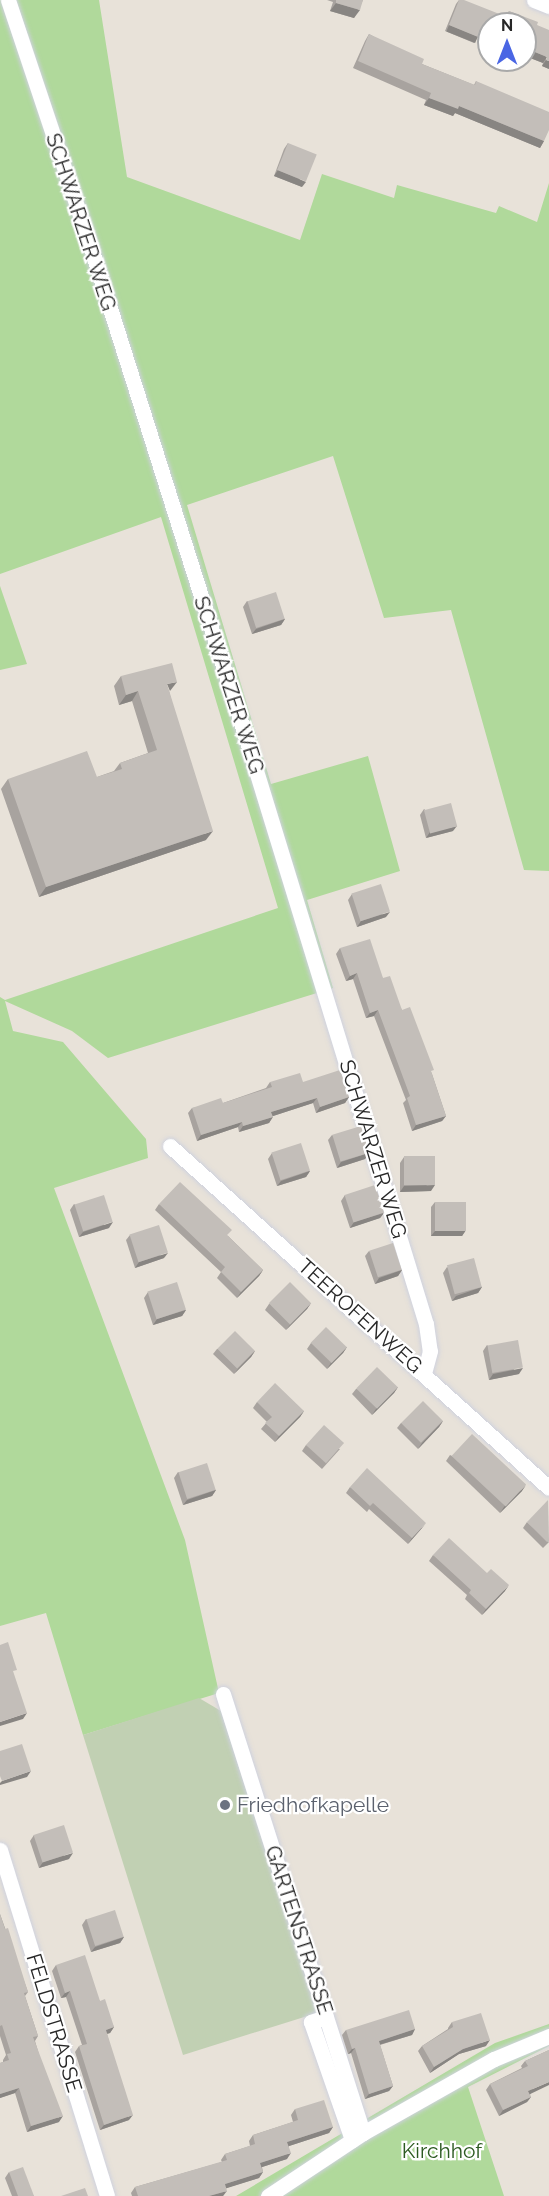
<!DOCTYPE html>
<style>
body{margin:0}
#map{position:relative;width:549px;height:2196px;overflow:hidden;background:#e8e2d9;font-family:Raleway,sans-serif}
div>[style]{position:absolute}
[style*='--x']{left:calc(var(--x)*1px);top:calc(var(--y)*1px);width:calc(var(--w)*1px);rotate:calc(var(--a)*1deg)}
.green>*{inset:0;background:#b0d99b}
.cemetery>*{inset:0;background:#c1d0b3}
.roads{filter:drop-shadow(0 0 2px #cfd2de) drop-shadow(0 0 2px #cfd2de)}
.minor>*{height:15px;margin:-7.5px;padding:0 7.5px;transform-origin:7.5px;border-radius:7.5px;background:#fff}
.wall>*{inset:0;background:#a8a39f}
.shaded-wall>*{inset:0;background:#888582;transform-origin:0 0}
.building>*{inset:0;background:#c3beb9;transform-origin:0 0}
.dots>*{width:16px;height:16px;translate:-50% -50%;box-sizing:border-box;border:3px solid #fff;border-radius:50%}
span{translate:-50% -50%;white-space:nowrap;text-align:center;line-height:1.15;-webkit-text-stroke:4.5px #fff;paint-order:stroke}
.street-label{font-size:21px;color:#272727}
.worship-label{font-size:21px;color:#5b616d}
.left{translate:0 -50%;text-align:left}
.park-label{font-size:21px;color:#2c5a21}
.north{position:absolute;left:477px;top:12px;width:60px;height:60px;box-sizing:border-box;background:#fff;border:2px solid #a9a9a9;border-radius:50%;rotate:0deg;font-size:16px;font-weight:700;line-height:24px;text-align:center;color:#272727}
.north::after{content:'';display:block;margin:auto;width:21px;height:27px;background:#4a66e4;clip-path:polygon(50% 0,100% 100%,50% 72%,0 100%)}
</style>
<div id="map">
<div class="green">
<i style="clip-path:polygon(0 0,99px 0,127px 177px,300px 240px,322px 174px,394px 198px,397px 185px,496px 213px,499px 206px,537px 222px,549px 183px,549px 871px,524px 870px,451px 610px,384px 618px,333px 456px,187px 505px,271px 784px,368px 756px,400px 871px,307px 900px,333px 988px,108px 1058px,72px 1031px,5px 1001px,13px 1031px,63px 1042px,146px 1139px,148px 1158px,54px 1188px,185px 1540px,219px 1693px,83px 1735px,46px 1613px,0 1626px,0 997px,5px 1000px,278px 908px,161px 517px,0 574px)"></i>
<i style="clip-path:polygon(0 586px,27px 664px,0 670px)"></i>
<i style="clip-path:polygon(549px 2024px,549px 2046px,468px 2087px,504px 2196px,236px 2196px,495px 2043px)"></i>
</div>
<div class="cemetery">
<i style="clip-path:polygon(199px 1698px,221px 1711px,317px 2013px,183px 2055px,83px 1735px)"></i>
</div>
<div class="roads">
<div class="minor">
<i style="--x:8;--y:0;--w:262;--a:71.5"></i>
<i style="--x:91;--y:248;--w:528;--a:72.46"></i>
<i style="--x:250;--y:751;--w:599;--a:72.93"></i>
<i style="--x:426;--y:1324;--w:27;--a:82"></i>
<i style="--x:430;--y:1351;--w:24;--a:105"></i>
<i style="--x:534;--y:0;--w:16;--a:22"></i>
<i style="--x:170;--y:1146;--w:510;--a:42.06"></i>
<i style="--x:223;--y:1694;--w:461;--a:72.3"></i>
<i style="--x:0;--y:1850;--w:362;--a:72.8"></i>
<i style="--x:326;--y:2017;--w:16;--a:162"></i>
<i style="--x:311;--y:2022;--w:125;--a:70.8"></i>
<i style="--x:268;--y:2196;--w:114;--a:-33.6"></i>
<i style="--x:363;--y:2133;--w:150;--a:-29.5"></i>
<i style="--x:494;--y:2059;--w:60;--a:-22.7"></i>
</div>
</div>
<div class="wall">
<i style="clip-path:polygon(327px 0,363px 0,354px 18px,330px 11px,333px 2px)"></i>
<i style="clip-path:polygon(459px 0,505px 17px,509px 11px,537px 25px,549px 69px,542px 66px,543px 63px,525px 56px,525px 24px,489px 24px,489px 41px,478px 37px,474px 43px,445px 31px,456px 4px)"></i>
<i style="clip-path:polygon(369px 34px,422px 64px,474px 85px,476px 81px,544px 141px,540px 148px,455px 113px,453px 116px,424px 105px,426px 100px,353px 68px,365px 41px)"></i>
<i style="clip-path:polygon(288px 143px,302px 187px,274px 176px,284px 149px)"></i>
<i style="clip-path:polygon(247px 601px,285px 619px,281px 625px,252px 634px,243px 607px)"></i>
<i style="clip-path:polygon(121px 676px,169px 691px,206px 840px,39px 897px,1px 789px,8px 779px,97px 777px,114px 771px,120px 763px,148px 753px,132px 701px,119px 705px,114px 686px)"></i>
<i style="clip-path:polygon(424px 809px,453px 831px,426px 838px,420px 815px)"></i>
<i style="clip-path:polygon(352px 894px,386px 917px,357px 927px,348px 900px)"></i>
<i style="clip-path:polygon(340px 948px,383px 978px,402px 1010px,432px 1074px,446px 1116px,442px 1121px,412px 1131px,403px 1103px,406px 1100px,374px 1016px,366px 1018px,353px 979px,346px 981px,336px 954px)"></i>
<i style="clip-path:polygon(270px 1082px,303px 1082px,349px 1097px,345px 1103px,316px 1113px,313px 1103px,273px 1116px,269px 1123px,239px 1132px,238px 1127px,197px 1141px,188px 1113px,192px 1108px,223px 1103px,266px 1088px)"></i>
<i style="clip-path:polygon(332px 1135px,369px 1153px,365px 1159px,337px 1168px,328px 1140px)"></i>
<i style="clip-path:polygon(272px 1153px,310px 1171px,306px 1177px,277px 1186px,268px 1159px)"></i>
<i style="clip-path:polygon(404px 1157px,431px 1191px,400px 1192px,400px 1163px)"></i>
<i style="clip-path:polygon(345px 1195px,384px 1213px,380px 1218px,350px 1228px,341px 1201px)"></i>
<i style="clip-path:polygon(435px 1202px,466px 1230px,462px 1236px,431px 1236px,431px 1207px)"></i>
<i style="clip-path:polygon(74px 1204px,109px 1228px,79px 1237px,70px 1210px)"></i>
<i style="clip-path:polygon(159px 1204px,228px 1236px,263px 1270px,259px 1276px,237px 1298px,217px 1278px,221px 1272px,155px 1210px)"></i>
<i style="clip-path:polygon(130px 1235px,164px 1258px,135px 1268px,126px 1240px)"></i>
<i style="clip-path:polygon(369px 1251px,402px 1270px,398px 1276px,375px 1284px,365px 1256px)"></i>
<i style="clip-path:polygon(447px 1267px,482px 1287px,478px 1293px,452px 1301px,443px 1273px)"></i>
<i style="clip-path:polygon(148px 1292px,186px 1310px,182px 1316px,153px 1325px,144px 1298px)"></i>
<i style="clip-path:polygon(311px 1303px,307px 1309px,286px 1330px,265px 1310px,269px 1304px)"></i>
<i style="clip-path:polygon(311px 1343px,347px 1347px,343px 1353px,327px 1369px,307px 1349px)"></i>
<i style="clip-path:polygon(487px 1345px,519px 1374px,489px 1380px,483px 1351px)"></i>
<i style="clip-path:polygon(217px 1349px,255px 1351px,251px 1357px,234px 1374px,213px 1354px)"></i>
<i style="clip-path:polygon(398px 1387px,394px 1393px,372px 1415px,352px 1394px,356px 1389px)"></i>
<i style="clip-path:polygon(257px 1402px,304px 1411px,300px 1417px,275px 1442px,261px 1429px,267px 1422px,253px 1408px)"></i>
<i style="clip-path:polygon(443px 1421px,439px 1427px,418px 1449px,397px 1428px,401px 1423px)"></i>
<i style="clip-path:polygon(306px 1445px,340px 1449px,322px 1469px,302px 1451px)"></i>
<i style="clip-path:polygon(450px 1455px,522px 1491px,500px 1513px,446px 1461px)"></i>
<i style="clip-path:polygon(178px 1472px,216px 1490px,212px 1496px,183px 1505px,174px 1478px)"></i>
<i style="clip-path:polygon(350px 1487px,422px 1528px,408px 1544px,369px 1509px,367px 1512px,346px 1493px)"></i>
<i style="clip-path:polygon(527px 1522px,549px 1542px,543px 1548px,523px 1528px)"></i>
<i style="clip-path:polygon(433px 1555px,505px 1591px,482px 1615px,465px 1599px,467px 1595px,429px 1561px)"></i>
<i style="clip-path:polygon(34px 1835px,69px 1859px,39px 1868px,30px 1841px)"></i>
<i style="clip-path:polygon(0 1914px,28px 1992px,25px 1996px,38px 2036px,35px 2041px,59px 2122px,27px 2132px,15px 2093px,0 2098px,0 2063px,3px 2062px,3px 2060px,6px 2055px,0 2036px)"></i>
<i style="clip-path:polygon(86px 1919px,124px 1937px,120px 1943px,91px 1952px,82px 1925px)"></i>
<i style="clip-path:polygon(56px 1965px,100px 2001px,114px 2027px,110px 2033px,107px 2034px,129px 2120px,100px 2130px,75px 2052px,79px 2046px,82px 2045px,66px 1997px,61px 1998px,52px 1971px)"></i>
<i style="clip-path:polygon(452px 2022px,486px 2046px,459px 2054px,430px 2073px,418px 2051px,422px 2046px,448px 2029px,448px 2028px)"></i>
<i style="clip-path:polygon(415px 2029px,412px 2035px,380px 2045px,393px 2086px,389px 2091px,365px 2099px,351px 2053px,348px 2054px,342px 2035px,346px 2030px)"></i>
<i style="clip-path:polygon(549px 2050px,530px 2095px,531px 2097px,527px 2102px,499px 2116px,486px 2090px,490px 2084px,522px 2068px,521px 2066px,525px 2061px)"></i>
<i style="clip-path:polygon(295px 2109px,333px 2127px,329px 2133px,289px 2146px,287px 2159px,262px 2167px,263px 2172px,259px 2178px,226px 2188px,223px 2196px,132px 2196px,131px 2193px,135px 2187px,222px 2162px,221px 2160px,225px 2154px,250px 2146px,249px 2141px,253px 2135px,293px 2122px,291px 2115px)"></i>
<i style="clip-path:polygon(9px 2172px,34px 2196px,12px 2196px,5px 2178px)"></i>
</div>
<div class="shaded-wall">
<i style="clip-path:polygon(336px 3px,360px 10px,354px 18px,330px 11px)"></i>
<i style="left:449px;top:25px;width:31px;height:7px;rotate:22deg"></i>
<i style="clip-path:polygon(480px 30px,489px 34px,489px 41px,476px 36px)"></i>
<i style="clip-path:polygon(525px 48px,547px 57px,543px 63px,525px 56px)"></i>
<i style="clip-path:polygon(546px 60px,549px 61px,549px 69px,542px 66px)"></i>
<i style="clip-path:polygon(429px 98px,459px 106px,544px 141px,540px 148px,455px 113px,453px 116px,424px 105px)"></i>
<i style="clip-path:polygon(278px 170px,306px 182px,302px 187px,274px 176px)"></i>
<i style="clip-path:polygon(285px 619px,281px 625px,252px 634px,256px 629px)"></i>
<i style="clip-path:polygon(177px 682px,170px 691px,167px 684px)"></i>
<i style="clip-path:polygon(138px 691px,132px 701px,119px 705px,126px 695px)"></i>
<i style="clip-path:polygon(457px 826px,453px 831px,426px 838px,430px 832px)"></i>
<i style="clip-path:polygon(213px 831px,206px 840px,39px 897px,46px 887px)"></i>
<i style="clip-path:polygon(390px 912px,386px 917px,357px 927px,361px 921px)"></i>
<i style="clip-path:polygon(357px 973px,353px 979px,346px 981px,350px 976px)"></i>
<i style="clip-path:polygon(378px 1010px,374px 1016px,366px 1018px,370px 1013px)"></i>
<i style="clip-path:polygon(349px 1097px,345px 1103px,316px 1113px,320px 1107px)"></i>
<i style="clip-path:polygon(317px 1098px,313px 1103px,267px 1118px,271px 1112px)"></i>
<i style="clip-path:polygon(446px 1116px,442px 1121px,412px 1131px,416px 1125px)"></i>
<i style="clip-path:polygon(273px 1117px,269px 1123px,239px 1132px,243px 1126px)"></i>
<i style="clip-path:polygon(242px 1122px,238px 1127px,197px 1141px,201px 1135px)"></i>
<i style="clip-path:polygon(369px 1153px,365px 1159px,337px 1168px,341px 1162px)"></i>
<i style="clip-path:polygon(310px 1171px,306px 1177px,277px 1186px,281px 1181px)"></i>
<i style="clip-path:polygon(435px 1185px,431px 1191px,400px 1192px,404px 1186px)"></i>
<i style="clip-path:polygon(384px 1213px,380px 1218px,350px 1228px,354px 1222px)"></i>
<i style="clip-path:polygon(113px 1222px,109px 1228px,79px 1237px,83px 1232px)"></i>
<i style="clip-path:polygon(466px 1230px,462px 1236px,431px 1236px,435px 1231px)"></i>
<i style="clip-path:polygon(168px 1253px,164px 1258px,135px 1268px,139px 1262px)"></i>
<i style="clip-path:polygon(263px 1270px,259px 1276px,237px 1298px,241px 1292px)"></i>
<i style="clip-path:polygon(402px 1270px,398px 1276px,375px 1284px,379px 1278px)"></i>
<i style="clip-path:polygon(482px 1287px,478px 1293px,452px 1301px,456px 1296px)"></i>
<i style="clip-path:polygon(311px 1303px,307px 1309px,286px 1330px,290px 1325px)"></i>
<i style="clip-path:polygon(186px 1310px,182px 1316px,153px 1325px,157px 1319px)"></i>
<i style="clip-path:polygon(347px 1347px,343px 1353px,327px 1369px,331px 1363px)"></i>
<i style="clip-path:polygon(255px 1351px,251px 1357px,234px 1374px,238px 1369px)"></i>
<i style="clip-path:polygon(523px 1368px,519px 1374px,489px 1380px,493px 1374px)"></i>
<i style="clip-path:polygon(398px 1387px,394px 1393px,372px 1415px,376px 1409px)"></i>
<i style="clip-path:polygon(304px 1411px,300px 1417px,275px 1442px,279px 1436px)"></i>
<i style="clip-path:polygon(443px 1421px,439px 1427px,418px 1449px,422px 1443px)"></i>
<i style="clip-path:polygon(526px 1485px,522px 1491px,500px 1513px,504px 1507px)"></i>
<i style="clip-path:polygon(216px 1490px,212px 1496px,183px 1505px,187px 1500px)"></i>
<i style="clip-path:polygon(426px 1523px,422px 1528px,408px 1544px,412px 1538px)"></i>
<i style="clip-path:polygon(509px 1585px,505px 1591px,482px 1615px,486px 1609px)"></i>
<i style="clip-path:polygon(27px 1713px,23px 1719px,0 1726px,0 1722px)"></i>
<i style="clip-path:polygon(31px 1771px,27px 1777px,0 1785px,0 1783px,2px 1781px)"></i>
<i style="clip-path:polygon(73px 1853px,69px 1859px,39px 1868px,43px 1862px)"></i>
<i style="clip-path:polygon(124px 1937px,120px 1943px,91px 1952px,95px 1947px)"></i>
<i style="clip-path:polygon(70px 1991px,66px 1997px,61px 1998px,65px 1993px)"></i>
<i style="clip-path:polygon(114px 2027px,110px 2033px,102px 2035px,106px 2030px)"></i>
<i style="clip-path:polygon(415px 2029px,412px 2035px,375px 2046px,379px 2041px)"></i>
<i style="clip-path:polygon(490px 2040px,486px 2046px,459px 2054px,430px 2073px,434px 2067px,463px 2049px)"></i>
<i style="clip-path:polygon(355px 2048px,351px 2053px,348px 2054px,352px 2049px)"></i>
<i style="clip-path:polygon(549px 2082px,549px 2085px,524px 2097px,528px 2091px)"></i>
<i style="clip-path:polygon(393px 2086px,389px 2091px,365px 2099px,369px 2094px)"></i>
<i style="clip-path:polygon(19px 2088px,15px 2093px,0 2098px,0 2094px)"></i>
<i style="clip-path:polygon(531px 2097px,527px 2102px,499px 2116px,503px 2110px)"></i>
<i style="clip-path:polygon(133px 2115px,129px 2120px,100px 2130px,104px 2125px)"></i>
<i style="clip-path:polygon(63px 2116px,59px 2122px,27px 2132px,31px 2126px)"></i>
<i style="clip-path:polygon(333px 2127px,329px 2133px,283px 2148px,287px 2142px)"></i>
<i style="clip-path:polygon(291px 2153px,287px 2159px,256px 2169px,260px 2163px)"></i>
<i style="clip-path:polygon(263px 2172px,259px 2178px,221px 2190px,225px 2184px)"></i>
<i style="clip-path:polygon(227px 2191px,223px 2196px,209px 2196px)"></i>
</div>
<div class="building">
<i style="clip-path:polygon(336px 0,363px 0,360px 10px,336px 3px)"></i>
<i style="clip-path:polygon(459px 0,464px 0,507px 17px,509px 11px,538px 22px,537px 25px,549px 30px,549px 61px,546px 60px,547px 57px,525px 48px,525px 24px,489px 24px,489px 34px,480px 30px,478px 37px,449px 25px)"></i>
<i style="clip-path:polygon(369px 34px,424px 59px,422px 64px,475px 85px,476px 81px,549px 112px,549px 130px,544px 141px,459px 106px,458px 109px,429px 98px,431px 93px,358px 61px)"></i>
<i style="left:288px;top:143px;width:31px;height:29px;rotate:22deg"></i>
<i style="left:276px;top:592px;width:28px;height:30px;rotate:72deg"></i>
<i style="clip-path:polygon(172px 663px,177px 682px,167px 684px,213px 831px,46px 887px,8px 779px,87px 751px,97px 777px,122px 769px,120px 763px,157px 750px,138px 691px,126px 695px,121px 676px)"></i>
<i style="left:451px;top:803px;width:24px;height:28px;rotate:75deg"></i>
<i style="left:381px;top:884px;width:29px;height:31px;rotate:72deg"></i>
<i style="clip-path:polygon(370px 939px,383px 978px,390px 976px,402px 1010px,410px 1007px,434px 1070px,431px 1071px,446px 1116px,416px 1125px,407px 1098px,410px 1096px,378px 1010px,370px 1013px,357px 973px,350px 976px,340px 948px)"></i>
<i style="clip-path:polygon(340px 1070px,349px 1097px,320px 1107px,317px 1098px,271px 1112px,273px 1117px,243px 1126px,242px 1122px,201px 1135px,192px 1108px,221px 1098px,223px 1103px,272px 1087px,270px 1082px,300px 1073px,303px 1082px)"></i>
<i style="left:361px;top:1126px;width:28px;height:30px;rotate:73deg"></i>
<i style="left:301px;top:1143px;width:29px;height:31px;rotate:72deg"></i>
<i style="left:435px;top:1156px;width:29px;height:31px;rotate:90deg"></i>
<i style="clip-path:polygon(180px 1182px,232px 1230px,227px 1235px,263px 1270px,241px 1292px,221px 1272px,225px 1267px,159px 1204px)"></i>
<i style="left:375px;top:1185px;width:29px;height:32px;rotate:72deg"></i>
<i style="left:104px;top:1195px;width:28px;height:31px;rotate:72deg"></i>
<i style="left:435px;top:1202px;width:31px;height:29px"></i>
<i style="left:159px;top:1225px;width:29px;height:31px;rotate:72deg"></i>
<i style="left:393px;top:1243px;width:28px;height:25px;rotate:72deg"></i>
<i style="left:474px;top:1258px;width:30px;height:28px;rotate:75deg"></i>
<i style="left:177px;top:1282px;width:29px;height:31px;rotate:72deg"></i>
<i style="left:290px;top:1282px;width:30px;height:30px;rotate:45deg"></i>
<i style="left:326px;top:1327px;width:29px;height:22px;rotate:44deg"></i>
<i style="left:235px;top:1331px;width:28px;height:25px;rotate:45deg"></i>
<i style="left:518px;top:1340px;width:28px;height:31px;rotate:80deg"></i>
<i style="left:377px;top:1367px;width:29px;height:30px;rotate:44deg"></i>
<i style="clip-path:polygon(275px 1383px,304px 1411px,279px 1436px,265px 1423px,272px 1417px,257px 1402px)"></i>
<i style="left:423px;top:1401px;width:28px;height:31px;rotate:45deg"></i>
<i style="left:324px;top:1425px;width:27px;height:27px;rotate:42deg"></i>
<i style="left:472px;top:1434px;width:74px;height:30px;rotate:43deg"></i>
<i style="left:207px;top:1463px;width:28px;height:30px;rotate:72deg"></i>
<i style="clip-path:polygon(367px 1468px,426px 1523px,412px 1538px,373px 1503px,370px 1506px,350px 1487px)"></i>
<i style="clip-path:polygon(548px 1500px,549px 1541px,547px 1542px,527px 1522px)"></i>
<i style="clip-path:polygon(449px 1538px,487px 1573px,491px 1569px,509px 1585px,486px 1609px,469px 1593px,471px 1590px,433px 1555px)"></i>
<i style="clip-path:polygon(8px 1642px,17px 1670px,13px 1671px,27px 1713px,0 1722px,0 1645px)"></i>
<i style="clip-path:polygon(22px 1744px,31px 1771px,2px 1781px,0 1776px,0 1751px)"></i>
<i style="left:64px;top:1825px;width:29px;height:32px;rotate:72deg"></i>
<i style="left:115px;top:1910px;width:28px;height:30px;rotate:72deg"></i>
<i style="clip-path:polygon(0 1914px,5px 1929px,8px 1928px,28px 1992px,24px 1993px,38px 2036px,33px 2037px,63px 2116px,31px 2126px,19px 2088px,0 2094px,0 2063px,9px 2060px,7px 2054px,11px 2053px,2px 2025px,0 2026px)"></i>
<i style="clip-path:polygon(85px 1955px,100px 2001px,105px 1999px,114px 2027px,106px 2030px,133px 2115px,104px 2125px,79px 2046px,87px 2044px,70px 1991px,65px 1993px,56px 1965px)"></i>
<i style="clip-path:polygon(409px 2010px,415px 2029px,379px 2041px,393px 2086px,369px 2094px,355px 2048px,352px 2049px,346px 2030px)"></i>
<i style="clip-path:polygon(481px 2013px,490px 2040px,463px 2049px,434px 2067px,422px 2046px,453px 2027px,452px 2022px)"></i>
<i style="clip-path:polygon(549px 2050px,549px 2082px,528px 2091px,531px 2097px,503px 2110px,490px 2084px,528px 2066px,525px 2061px)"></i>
<i style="clip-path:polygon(324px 2100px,333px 2127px,287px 2142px,291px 2153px,260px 2163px,263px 2172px,225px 2184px,227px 2191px,209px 2196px,138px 2196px,135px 2187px,227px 2160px,225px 2154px,255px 2144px,253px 2135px,298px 2120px,295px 2109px)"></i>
<i style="clip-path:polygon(23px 2167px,34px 2196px,18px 2196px,9px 2172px)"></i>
<i style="clip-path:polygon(85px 2188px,88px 2196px,61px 2196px)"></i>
</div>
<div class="dots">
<i style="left:225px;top:1805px;background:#6b7280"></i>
</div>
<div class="street-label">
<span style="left:81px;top:222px;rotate:72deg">SCHWARZER WEG</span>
<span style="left:229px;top:685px;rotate:72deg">SCHWARZER WEG</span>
<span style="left:373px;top:1149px;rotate:73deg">SCHWARZER WEG</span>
<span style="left:360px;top:1316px;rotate:42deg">TEEROFENWEG</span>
<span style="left:299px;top:1930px;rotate:72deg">GARTENSTRASSE</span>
<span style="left:54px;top:2023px;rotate:73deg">FELDSTRASSE</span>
</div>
<div class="worship-label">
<span class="left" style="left:237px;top:1805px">Friedhofkapelle</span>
</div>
<div class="park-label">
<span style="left:442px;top:2151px">Kirchhof</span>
</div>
<div class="north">N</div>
</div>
